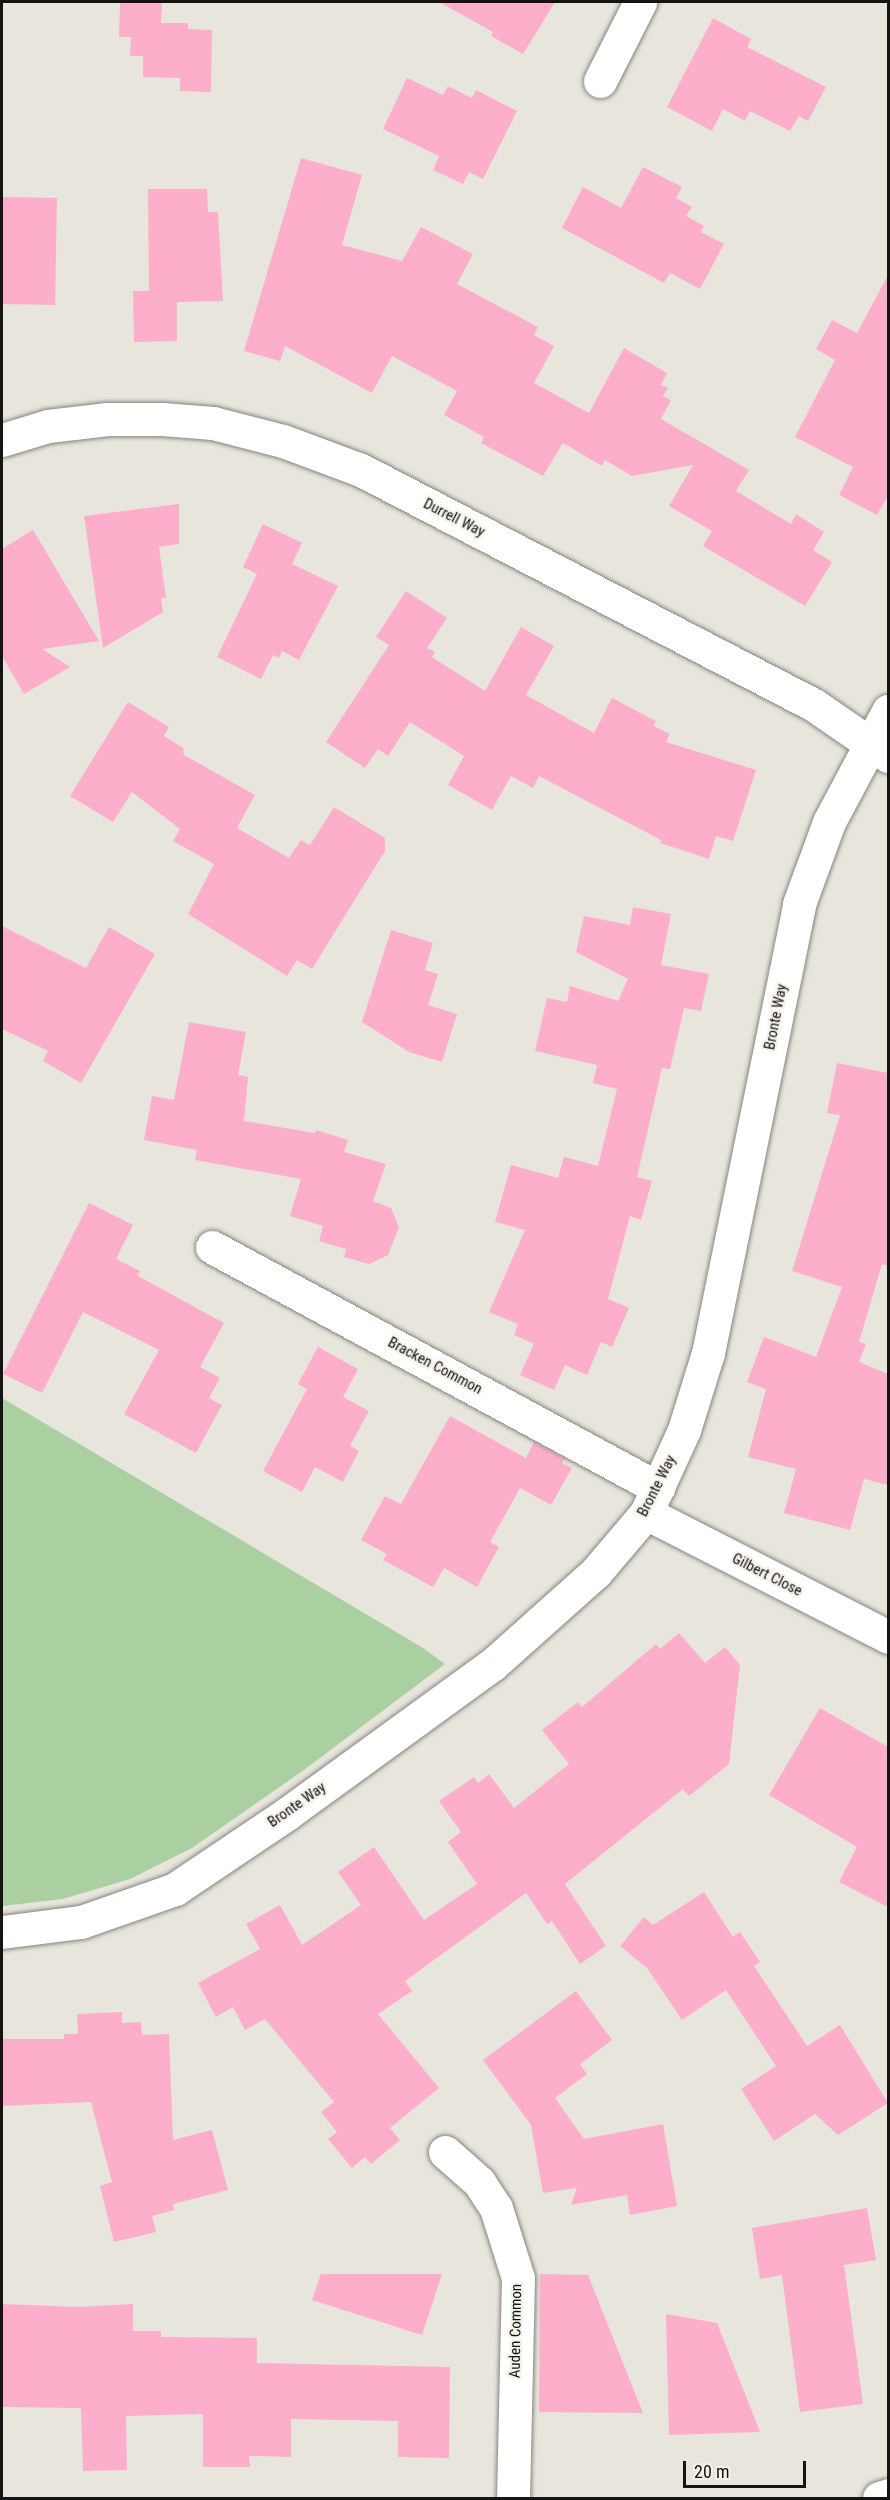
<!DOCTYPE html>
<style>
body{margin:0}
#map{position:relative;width:890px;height:2500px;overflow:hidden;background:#e8e5dd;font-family:"Roboto Condensed",sans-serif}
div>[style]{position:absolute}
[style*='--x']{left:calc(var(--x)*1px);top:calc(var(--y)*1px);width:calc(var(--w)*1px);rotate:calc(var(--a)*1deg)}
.green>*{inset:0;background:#aacfa1}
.building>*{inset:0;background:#fdaeca;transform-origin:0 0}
.roads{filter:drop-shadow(0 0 2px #87857d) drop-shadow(0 0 2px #87857d)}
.street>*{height:33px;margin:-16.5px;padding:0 16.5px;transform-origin:16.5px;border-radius:16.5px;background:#fff}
.secondary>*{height:33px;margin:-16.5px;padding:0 16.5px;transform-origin:16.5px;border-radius:16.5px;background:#fff}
span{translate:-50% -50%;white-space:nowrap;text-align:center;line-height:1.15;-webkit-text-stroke:4.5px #f5f2ea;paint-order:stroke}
.street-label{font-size:15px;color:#151412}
.frame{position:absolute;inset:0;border:3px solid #151412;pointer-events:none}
.scale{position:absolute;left:683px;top:2461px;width:123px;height:27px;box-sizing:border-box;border:3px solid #151412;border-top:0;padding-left:8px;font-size:18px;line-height:21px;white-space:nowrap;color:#151412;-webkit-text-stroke:4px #f5f2ea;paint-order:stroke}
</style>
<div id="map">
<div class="green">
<i style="clip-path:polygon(2px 1398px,423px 1648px,445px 1664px,304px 1770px,192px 1848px,130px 1879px,63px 1899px,2px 1906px)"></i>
</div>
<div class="building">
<i style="clip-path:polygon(120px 2px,162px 2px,161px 23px,188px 23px,188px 29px,212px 30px,211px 92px,180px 91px,180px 78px,143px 77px,143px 56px,130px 56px,131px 37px,119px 37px)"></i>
<i style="clip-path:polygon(439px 2px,555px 2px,523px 54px,491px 36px,493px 32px)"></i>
<i style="clip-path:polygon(713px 18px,751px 39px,747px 47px,826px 87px,808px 121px,799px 116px,790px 131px,750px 111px,745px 121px,723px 109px,712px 131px,667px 107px)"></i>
<i style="clip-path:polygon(407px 78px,443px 95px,448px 86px,472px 98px,476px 90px,517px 111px,483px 179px,469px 172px,463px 184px,433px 170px,439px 156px,383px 129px)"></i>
<i style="clip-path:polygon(301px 158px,362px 175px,342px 245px,402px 261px,421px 227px,473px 254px,457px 284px,538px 327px,534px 335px,554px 346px,534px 383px,589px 413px,624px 348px,667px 373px,661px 385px,668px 388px,663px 396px,671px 400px,661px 419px,749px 470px,736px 491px,791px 524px,796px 514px,824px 532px,813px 550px,832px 562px,805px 606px,703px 546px,712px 531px,669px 506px,693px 465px,632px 476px,605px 460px,602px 466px,563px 443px,543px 476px,481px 443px,484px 437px,444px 415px,457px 391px,392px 356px,372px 393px,285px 346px,280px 361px,244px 351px)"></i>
<i style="clip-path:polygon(643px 167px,682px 187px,676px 198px,692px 207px,686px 216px,704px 226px,701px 232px,724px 244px,700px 289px,670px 273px,664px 283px,562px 228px,583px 187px,621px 208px)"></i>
<i style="clip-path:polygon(148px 189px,207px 189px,208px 212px,218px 212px,223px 301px,177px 302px,177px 341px,134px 342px,133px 291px,149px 291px)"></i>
<i style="left:2px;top:197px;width:55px;height:107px;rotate:1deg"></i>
<i style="clip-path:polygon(888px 275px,888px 496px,877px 515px,839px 495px,853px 467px,795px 437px,835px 360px,816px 349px,832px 320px,857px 333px)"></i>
<i style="clip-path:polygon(179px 504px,179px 544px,159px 547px,166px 598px,161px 598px,163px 612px,103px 648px,84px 516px)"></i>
<i style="clip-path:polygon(263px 524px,302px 543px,292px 564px,338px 586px,299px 660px,282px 651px,279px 658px,273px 655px,261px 679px,217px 657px,257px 574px,243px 567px)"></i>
<i style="clip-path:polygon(33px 530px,99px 641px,42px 649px,70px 667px,24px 694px,2px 656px,2px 549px)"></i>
<i style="clip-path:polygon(406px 591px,447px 618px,427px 648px,435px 652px,432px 657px,485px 691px,521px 627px,554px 646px,526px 695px,594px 733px,612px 698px,656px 721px,654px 726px,670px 734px,666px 742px,756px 770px,733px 841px,716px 836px,709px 859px,660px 843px,661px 840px,539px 776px,533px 788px,511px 776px,492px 810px,448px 785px,464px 756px,410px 722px,388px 756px,378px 749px,365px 768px,326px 742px,389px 645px,376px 637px)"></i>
<i style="clip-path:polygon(128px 702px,169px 727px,164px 736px,183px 748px,184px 755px,255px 795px,237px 828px,289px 858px,301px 840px,310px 845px,334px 807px,385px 838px,385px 851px,312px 969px,297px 960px,287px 976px,188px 914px,214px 864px,173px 841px,180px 829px,132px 792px,113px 822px,70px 796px)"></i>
<i style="clip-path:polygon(633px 907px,671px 914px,661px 965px,709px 974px,701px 1011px,684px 1008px,670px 1069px,662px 1068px,637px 1177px,652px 1181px,641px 1220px,630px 1216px,608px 1299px,629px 1308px,612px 1347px,601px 1342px,587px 1375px,565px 1365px,554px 1390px,520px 1375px,534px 1344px,514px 1335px,518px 1324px,489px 1312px,525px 1230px,495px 1222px,511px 1165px,558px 1178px,564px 1157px,598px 1166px,617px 1089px,593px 1083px,597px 1065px,535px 1051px,547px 998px,567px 1002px,570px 986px,618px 1001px,628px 979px,576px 952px,584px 916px,630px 925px)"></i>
<i style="clip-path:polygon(2px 926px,86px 968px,109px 927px,155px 954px,81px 1083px,43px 1061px,48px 1051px,2px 1029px)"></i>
<i style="clip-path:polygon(391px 930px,433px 943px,425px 970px,438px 974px,428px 1005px,457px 1014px,442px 1062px,409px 1052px,362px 1022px)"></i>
<i style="clip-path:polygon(189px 1022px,246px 1032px,238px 1075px,248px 1077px,244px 1121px,315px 1133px,316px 1130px,348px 1140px,344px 1152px,386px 1164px,373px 1201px,391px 1208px,399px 1227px,388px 1255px,369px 1264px,344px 1257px,346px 1249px,319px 1241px,323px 1226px,290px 1216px,301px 1179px,195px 1160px,197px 1150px,144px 1140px,152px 1096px,174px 1100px)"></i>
<i style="clip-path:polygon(837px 1063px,888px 1073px,888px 1266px,882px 1264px,859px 1342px,866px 1344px,859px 1362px,888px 1374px,888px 1485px,864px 1479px,850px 1530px,784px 1513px,796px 1469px,748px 1457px,766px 1389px,747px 1382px,764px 1337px,816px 1357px,842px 1287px,792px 1271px,840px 1115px,827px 1113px)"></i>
<i style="clip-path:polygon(89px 1203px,133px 1225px,116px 1259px,140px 1271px,138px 1276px,224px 1323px,200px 1367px,220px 1378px,209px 1398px,222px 1405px,196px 1453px,124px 1414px,159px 1350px,83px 1312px,42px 1393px,3px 1374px)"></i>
<i style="clip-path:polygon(318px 1347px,358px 1369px,343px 1397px,369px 1411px,350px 1446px,359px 1451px,343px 1482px,315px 1467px,302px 1492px,263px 1471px,307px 1389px,298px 1384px)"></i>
<i style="clip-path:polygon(450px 1416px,526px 1458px,534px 1442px,565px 1459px,562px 1463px,572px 1468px,551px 1505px,520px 1488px,490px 1542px,499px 1547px,477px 1587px,444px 1568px,433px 1587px,383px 1560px,387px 1554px,361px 1540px,385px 1496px,401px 1504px)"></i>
<i style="clip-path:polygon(679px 1633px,705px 1663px,725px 1647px,740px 1665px,729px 1764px,689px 1796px,683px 1789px,565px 1884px,606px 1946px,580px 1964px,552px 1921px,547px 1924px,526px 1893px,405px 1981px,412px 1991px,378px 2014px,439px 2088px,390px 2128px,400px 2140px,371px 2164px,365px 2157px,352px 2168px,328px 2139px,337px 2132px,321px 2112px,334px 2102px,265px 2019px,245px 2030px,233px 2007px,216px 2017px,198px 1983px,260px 1949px,246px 1924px,280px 1905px,302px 1945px,361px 1905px,338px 1872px,374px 1847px,424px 1920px,477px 1884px,448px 1842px,461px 1832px,439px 1801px,474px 1777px,478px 1783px,489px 1774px,514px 1808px,569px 1764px,542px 1730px,578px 1702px,582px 1707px,656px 1644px,660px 1649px)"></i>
<i style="clip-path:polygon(820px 1708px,888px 1747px,888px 1907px,839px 1882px,857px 1847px,769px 1795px)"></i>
<i style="clip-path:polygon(704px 1892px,733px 1937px,740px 1932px,760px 1962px,754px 1966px,807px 2046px,840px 2025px,888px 2103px,838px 2135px,815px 2114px,774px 2141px,741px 2089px,776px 2066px,726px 1990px,682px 2020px,647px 1968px,620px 1946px,644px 1917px,653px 1925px)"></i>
<i style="clip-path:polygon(576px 1991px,612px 2040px,580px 2064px,587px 2074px,555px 2098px,584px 2139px,663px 2124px,677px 2206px,630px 2215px,627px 2195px,571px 2205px,577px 2188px,543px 2193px,531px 2125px,483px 2060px)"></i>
<i style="clip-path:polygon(122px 2012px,122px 2023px,141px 2022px,142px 2035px,169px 2034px,173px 2140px,212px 2130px,228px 2190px,173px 2204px,174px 2210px,152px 2216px,156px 2232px,114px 2242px,100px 2186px,112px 2182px,91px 2102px,2px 2106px,2px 2039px,64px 2039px,64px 2034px,78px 2034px,77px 2014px)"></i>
<i style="clip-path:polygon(867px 2208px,876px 2260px,844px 2265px,863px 2404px,800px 2412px,782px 2275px,760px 2279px,752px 2228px)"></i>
<i style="clip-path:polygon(321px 2274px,442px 2274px,422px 2335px,312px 2300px)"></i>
<i style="clip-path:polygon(540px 2274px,588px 2275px,643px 2413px,539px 2412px)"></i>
<i style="clip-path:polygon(2px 2304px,79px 2307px,133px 2304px,133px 2331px,161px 2331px,161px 2337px,257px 2338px,257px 2363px,450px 2367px,449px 2458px,398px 2457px,398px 2421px,291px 2419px,291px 2457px,249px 2456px,250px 2467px,203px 2467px,203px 2414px,126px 2416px,127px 2470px,83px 2471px,81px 2408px,2px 2407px)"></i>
<i style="clip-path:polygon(666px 2314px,717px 2323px,760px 2432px,669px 2435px)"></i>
</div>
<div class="roads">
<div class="street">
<i style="--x:600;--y:81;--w:89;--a:-63.1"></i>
<i style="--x:2;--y:440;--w:48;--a:-16.9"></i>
<i style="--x:48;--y:426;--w:60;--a:-6.7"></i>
<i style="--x:108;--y:419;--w:54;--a:0"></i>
<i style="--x:162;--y:419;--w:51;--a:4.5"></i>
<i style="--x:213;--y:423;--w:72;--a:14.4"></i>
<i style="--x:283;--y:441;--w:83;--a:20.4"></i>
<i style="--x:361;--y:470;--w:510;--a:27.42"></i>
<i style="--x:814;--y:705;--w:90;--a:34.6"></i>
<i style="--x:212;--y:1247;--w:507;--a:28.38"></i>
<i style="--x:646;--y:1513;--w:272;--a:27.1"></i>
<i style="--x:2;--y:1932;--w:80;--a:-7.2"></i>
<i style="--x:81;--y:1922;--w:100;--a:-19.3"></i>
<i style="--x:175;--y:1889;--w:136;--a:-33.9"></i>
<i style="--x:288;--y:1813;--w:252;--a:-36"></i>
<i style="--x:492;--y:1665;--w:140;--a:-41.8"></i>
<i style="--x:596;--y:1572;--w:77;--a:-49.7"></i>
<i style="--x:646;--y:1513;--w:91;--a:-65.4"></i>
<i style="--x:684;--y:1430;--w:81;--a:-72.7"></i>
<i style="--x:708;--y:1353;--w:458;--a:-78.5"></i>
<i style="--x:799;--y:904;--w:87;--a:-69.9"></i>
<i style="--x:829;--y:822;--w:126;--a:-62"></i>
<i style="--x:445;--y:2152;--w:45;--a:41.4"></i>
<i style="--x:479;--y:2182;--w:31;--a:57"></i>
<i style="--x:496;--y:2208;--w:73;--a:72.6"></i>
<i style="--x:518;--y:2278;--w:220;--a:91.3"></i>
</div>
<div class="secondary">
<i style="--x:879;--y:2498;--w:9;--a:-18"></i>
</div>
</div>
<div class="street-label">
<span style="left:454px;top:518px;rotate:27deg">Durrell Way</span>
<span style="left:776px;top:1017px;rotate:-79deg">Bronte Way</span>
<span style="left:435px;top:1366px;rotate:28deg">Bracken Common</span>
<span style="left:657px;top:1486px;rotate:-63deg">Bronte Way</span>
<span style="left:767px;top:1575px;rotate:27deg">Gilbert Close</span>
<span style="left:297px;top:1805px;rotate:-35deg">Bronte Way</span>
<span style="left:516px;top:2331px;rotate:-89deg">Auden Common</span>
</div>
<div class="frame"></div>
<div class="scale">20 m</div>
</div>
